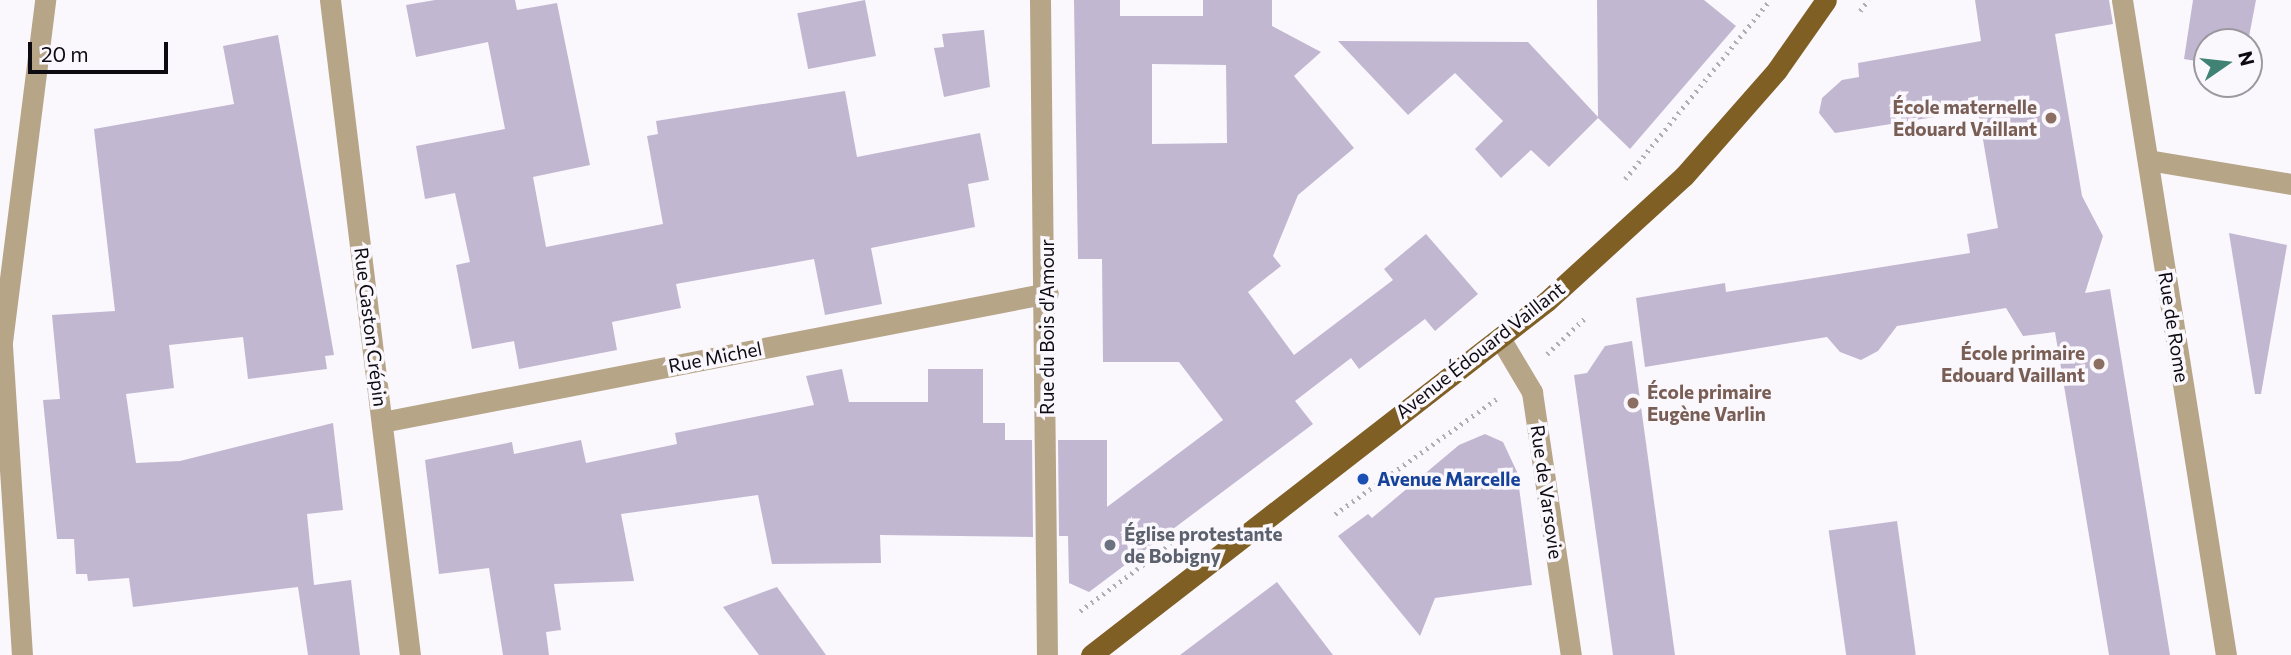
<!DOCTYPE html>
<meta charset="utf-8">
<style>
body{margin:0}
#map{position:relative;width:2291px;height:655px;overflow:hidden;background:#faf7fd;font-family:Commissioner,sans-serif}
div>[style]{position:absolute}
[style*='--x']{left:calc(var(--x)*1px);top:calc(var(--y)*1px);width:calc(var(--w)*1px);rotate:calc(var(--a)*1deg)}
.building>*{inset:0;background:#c2b7d1;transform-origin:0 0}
.path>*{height:4.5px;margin-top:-2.25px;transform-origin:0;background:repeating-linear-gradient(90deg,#b0adb3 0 2px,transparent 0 7px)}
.minor>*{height:21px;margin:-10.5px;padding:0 10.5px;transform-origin:10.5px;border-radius:10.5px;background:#b7a588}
.primary>*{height:21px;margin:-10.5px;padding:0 10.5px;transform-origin:10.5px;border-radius:10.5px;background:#7f5f24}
.dots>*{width:19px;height:19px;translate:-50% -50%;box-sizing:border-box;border:4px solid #faf7fd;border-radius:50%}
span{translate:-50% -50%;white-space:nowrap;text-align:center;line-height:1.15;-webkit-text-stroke:7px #faf7fd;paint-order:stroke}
.education-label{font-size:19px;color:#785e54;font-weight:700}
.right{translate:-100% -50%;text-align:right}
.left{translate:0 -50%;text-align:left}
.street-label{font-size:19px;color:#0e0a12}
.transit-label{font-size:19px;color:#164399;font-weight:700}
.worship-label{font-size:19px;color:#5b616d;font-weight:700}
.north{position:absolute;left:2193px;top:28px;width:70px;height:70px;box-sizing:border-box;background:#faf7fd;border:2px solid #9c989f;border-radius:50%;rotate:76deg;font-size:19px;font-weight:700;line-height:28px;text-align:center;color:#0e0a12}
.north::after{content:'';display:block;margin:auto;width:24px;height:32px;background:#408274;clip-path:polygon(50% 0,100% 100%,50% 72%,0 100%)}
.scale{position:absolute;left:28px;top:42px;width:140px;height:32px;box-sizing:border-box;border:4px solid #0e0a12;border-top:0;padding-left:9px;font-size:21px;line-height:24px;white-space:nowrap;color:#0e0a12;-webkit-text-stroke:5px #faf7fd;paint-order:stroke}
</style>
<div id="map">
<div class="building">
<i style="clip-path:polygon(435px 0,515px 0,517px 10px,557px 3px,590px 165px,533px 177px,546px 247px,663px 224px,647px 136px,658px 134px,656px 121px,845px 91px,857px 157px,980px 133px,989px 180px,968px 184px,975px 227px,871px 248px,882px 304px,825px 315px,814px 259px,676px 284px,681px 308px,612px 322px,617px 350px,519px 369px,514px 341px,472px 349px,456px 265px,470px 262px,455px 193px,425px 199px,416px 146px,505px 129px,488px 42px,416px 57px,406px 5px)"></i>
<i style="left:865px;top:0;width:57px;height:69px;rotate:79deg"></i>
<i style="clip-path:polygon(evenodd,1074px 0,1120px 0,1120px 16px,1203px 16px,1203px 0,1272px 0,1272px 26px,1321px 52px,1294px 76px,1354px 148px,1298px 195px,1273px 256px,1281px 266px,1248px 292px,1294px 355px,1393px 280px,1384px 269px,1426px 234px,1478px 294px,1435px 331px,1425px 319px,1359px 369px,1351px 358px,1295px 401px,1313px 424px,1089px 592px,1069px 583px,1068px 536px,1059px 536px,1058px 440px,1107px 440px,1107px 507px,1223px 420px,1179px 362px,1103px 362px,1102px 259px,1078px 259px,1074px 0,1152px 64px,1226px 65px,1227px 143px,1152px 144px,1152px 64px)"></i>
<i style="clip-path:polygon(1597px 0,1704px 0,1736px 26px,1630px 149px,1598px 118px,1549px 167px,1531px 150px,1501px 178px,1475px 149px,1503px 121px,1455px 73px,1408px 115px,1338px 41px,1528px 42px,1598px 117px)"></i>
<i style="clip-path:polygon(1975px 0,2109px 0,2113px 24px,2055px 34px,2082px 196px,2103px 236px,2085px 293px,2110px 289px,2170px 655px,2109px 655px,2055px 332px,2023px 336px,2006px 308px,1897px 326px,1878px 351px,1861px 360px,1840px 352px,1827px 337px,1645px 367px,1636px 298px,1725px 283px,1726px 292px,1970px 253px,1967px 234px,1998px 228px,1978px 110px,1835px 133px,1819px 113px,1822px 98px,1842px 80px,1859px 77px,1858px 63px,1981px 41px)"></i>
<i style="clip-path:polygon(2193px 0,2256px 0,2248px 42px,2207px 42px,2207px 63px,2184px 59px)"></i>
<i style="clip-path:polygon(984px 30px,990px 87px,944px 97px,934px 48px,944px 47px,942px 34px)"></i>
<i style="clip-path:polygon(278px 35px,334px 355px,325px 356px,327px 369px,248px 379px,243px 337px,169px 345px,174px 388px,126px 394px,136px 463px,180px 461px,333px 423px,343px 510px,307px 514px,314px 585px,351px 580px,360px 655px,308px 655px,298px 587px,133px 607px,129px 578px,88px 581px,87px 574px,76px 574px,74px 539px,57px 539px,43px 400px,60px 399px,52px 315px,115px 311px,94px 129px,234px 104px,223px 46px)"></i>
<i style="clip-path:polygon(2229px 233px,2287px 245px,2261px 394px,2255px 394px)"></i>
<i style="clip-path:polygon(1632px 341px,1675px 655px,1613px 655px,1574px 375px,1587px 373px,1605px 346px)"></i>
<i style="clip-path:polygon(842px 369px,849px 402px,928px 402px,928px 369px,983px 369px,983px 423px,1005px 423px,1005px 440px,1032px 440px,1033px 537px,880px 535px,881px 563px,772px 564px,758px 495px,621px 514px,634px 581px,554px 584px,561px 630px,546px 632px,549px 655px,503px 655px,489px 568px,439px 574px,425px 460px,512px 442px,514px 454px,581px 440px,586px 463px,677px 444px,675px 433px,814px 405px,806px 376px)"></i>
<i style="clip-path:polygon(1485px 434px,1503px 442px,1517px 472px,1532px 585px,1435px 598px,1420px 636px,1338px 536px,1368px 514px,1372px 518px,1459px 445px)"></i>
<i style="left:1897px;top:521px;width:135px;height:69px;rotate:82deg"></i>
<i style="clip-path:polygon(1277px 582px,1333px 655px,1180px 655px)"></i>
<i style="clip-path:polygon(777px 587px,826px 655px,759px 655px,723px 607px)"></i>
</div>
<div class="path">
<i style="--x:1860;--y:11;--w:14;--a:-54"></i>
<i style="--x:1625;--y:179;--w:230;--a:-51"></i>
<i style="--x:1547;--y:354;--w:51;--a:-43.4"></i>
<i style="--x:1335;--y:514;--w:198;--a:-35.5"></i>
<i style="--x:1080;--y:611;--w:128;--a:-36.4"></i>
</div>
<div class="minor">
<i style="--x:330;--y:0;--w:660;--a:83.04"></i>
<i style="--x:1040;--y:0;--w:655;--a:89.39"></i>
<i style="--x:2122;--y:0;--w:663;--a:80.98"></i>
<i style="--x:2148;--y:160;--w:145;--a:9.5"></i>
<i style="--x:1500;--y:338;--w:63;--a:59.3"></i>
<i style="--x:1532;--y:392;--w:266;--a:81.6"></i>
<i style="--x:382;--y:422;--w:678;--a:-10.96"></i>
<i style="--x:22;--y:655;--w:314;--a:-93.7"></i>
<i style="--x:2;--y:342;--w:345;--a:-82.8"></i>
</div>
<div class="primary">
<i style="--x:1091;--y:655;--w:577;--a:-37.82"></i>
<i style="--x:1547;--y:301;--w:185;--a:-42.4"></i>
<i style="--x:1684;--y:176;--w:141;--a:-48.7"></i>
<i style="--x:1777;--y:70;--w:85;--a:-55"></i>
</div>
<div class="dots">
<i style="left:2051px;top:118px;background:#8d6e63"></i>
<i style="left:2099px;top:364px;background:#8d6e63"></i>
<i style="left:1633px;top:403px;background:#8d6e63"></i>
<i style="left:1363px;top:479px;background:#1a4fb4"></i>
<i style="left:1110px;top:545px;background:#6b7280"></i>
</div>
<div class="education-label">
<span class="right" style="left:2037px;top:118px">École maternelle<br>Edouard Vaillant</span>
<span class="right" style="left:2085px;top:364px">École primaire<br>Edouard Vaillant</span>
<span class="left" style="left:1647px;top:403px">École primaire<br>Eugène Varlin</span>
</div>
<div class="street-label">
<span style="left:371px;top:327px;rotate:83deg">Rue Gaston Crépin</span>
<span style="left:1047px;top:327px;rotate:-90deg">Rue du Bois d'Amour</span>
<span style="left:2174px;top:327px;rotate:81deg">Rue de Rome</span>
<span style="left:1480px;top:350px;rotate:-38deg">Avenue Édouard Vaillant</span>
<span style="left:715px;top:357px;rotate:-11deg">Rue Michel</span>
<span style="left:1547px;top:492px;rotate:82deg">Rue de Varsovie</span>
</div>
<div class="transit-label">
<span class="left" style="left:1377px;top:479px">Avenue Marcelle</span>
</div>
<div class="worship-label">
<span class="left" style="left:1124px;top:545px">Église protestante<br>de Bobigny</span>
</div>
<div class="north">N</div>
<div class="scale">20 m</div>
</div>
